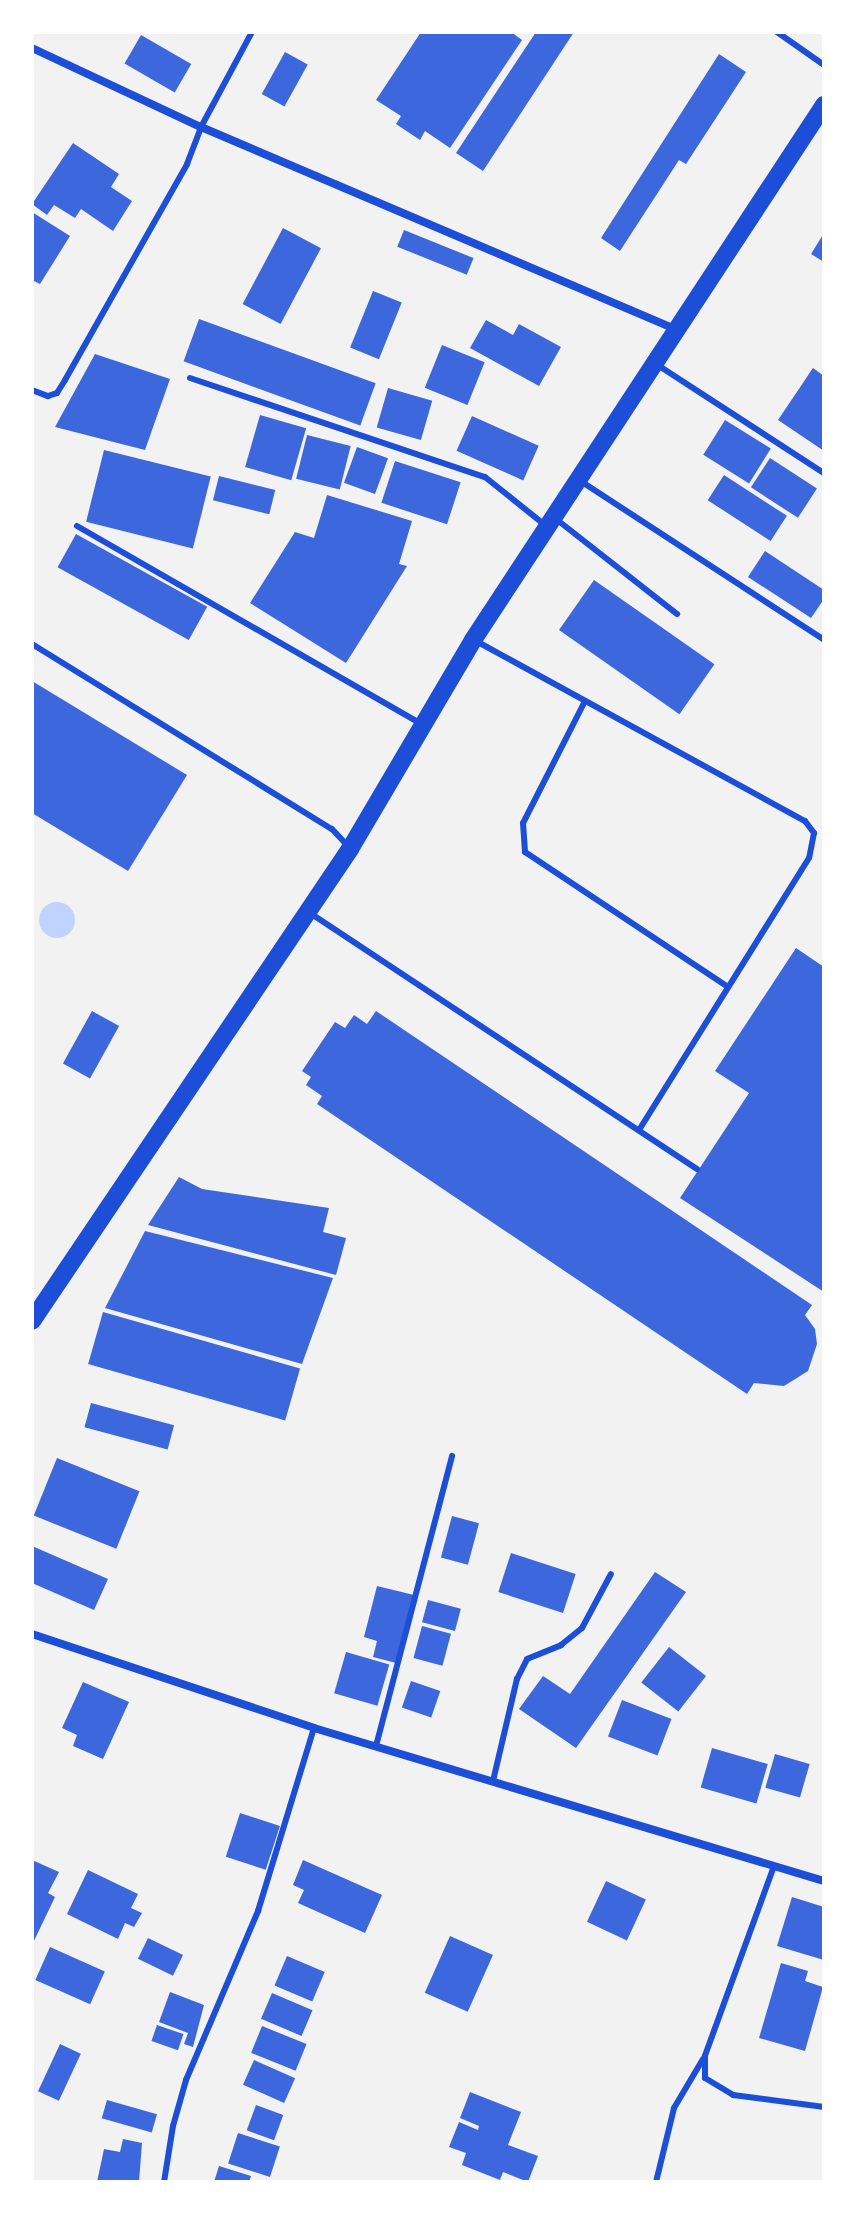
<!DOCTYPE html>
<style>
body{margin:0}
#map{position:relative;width:856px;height:2214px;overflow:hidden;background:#f2f2f2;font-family:"DM Sans",sans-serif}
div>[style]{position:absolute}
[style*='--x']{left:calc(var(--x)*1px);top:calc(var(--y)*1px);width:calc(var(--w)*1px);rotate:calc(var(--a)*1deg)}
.water>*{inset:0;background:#bfd3fe}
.round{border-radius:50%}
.building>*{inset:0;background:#3d67dc;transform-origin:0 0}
.service>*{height:6px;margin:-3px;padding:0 3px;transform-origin:3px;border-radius:3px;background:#1d4ed8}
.minor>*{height:8px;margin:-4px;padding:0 4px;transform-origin:4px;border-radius:4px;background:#1d4ed8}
.primary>*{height:18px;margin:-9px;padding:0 9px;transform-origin:9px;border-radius:9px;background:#1d4ed8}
span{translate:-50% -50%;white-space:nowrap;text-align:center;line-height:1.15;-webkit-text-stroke:6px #fff;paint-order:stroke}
.frame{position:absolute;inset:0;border:34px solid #fff;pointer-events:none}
</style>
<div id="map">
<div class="water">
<i class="round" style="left:39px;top:902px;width:36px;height:36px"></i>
</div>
<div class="building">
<i style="clip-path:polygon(421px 32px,511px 32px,522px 40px,450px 148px,425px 131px,420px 140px,396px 124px,401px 116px,376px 100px)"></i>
<i style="clip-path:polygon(536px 32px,574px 32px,483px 171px,456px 153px)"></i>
<i style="left:141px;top:35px;width:58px;height:33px;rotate:30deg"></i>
<i style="left:285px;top:52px;width:26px;height:48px;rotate:29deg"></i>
<i style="clip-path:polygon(719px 54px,746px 72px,686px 164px,679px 160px,620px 251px,601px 238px)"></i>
<i style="clip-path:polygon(73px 143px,119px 174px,111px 187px,132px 201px,113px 231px,81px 209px,75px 218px,54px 205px,47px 215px,32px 204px)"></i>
<i style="clip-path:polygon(32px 212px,70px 236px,40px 284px,32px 280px)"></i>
<i style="left:283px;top:228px;width:43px;height:86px;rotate:28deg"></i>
<i style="left:404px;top:230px;width:75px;height:18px;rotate:22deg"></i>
<i style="clip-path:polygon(824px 233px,824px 262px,811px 254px)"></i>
<i style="left:373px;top:291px;width:31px;height:61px;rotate:22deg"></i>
<i style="left:199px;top:319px;width:188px;height:45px;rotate:20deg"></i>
<i style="clip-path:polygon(486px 320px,513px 335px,519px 324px,561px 347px,539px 386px,470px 348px)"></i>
<i style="left:442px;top:345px;width:46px;height:46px;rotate:22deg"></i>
<i style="clip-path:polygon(95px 354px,170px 379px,145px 450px,55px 427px)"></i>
<i style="clip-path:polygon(813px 368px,824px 376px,824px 451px,778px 420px)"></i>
<i style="left:388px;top:388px;width:46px;height:41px;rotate:16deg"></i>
<i style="left:260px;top:415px;width:48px;height:54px;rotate:16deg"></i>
<i style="left:472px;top:416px;width:73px;height:38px;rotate:24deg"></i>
<i style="left:725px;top:420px;width:54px;height:41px;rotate:32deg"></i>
<i style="left:307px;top:435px;width:45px;height:45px;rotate:14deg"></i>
<i style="left:357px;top:447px;width:33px;height:38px;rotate:20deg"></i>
<i style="left:104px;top:450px;width:110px;height:74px;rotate:14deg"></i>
<i style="left:770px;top:458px;width:56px;height:35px;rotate:33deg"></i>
<i style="left:395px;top:461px;width:69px;height:44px;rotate:18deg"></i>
<i style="left:724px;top:475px;width:75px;height:30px;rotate:33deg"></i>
<i style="left:219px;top:476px;width:58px;height:25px;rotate:14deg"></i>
<i style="clip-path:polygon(327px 495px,412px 521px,399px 564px,407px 566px,346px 663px,250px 603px,295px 532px,314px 538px)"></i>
<i style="left:76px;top:534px;width:150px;height:38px;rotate:29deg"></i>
<i style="clip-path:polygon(765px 551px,824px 590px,824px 599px,811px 618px,748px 577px)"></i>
<i style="left:594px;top:580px;width:147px;height:61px;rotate:35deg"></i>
<i style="clip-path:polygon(32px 681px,187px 775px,128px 871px,32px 813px)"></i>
<i style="clip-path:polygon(796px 948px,824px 967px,824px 1292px,680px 1198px,749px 1093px,715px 1071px)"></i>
<i style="left:92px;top:1011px;width:31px;height:60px;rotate:29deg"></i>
<i style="clip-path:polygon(376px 1011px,812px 1305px,805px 1315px,815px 1329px,817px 1344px,808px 1371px,784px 1386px,754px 1383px,747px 1394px,317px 1104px,322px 1096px,306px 1085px,311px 1077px,302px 1071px,335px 1022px,345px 1028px,354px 1015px,367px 1024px)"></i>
<i style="clip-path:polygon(179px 1177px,202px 1189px,329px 1208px,323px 1232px,346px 1238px,336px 1275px,148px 1225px)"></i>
<i style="clip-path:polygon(145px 1231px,333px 1278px,302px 1364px,105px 1308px)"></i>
<i style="left:103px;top:1312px;width:205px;height:54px;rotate:16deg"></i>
<i style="left:91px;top:1403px;width:86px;height:25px;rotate:15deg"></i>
<i style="left:57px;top:1458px;width:89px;height:62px;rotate:22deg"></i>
<i style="left:452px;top:1516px;width:28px;height:43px;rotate:15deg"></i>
<i style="clip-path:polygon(32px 1546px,108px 1579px,94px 1610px,32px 1583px)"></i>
<i style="left:511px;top:1553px;width:68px;height:41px;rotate:18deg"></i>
<i style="clip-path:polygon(655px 1572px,686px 1592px,576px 1748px,519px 1709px,543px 1676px,570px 1694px)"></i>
<i style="clip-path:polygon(377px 1586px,414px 1595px,396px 1663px,373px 1657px,377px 1641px,364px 1637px)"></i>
<i style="left:428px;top:1600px;width:34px;height:23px;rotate:15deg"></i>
<i style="left:422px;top:1626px;width:30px;height:33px;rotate:15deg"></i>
<i style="left:669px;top:1647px;width:47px;height:45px;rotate:38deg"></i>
<i style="left:346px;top:1652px;width:45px;height:43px;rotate:16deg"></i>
<i style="left:411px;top:1681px;width:31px;height:28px;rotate:19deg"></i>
<i style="clip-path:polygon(83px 1682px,129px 1702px,103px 1759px,73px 1746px,77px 1735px,62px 1728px)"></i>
<i style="left:622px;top:1700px;width:53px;height:39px;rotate:21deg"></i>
<i style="left:712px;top:1748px;width:58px;height:41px;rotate:16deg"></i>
<i style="left:775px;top:1754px;width:36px;height:35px;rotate:16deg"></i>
<i style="left:240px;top:1813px;width:42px;height:46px;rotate:18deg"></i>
<i style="clip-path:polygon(32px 1860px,59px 1872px,48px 1893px,55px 1897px,32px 1945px)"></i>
<i style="clip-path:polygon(303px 1860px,382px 1895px,365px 1933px,298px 1903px,304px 1890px,293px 1885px)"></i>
<i style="clip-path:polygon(88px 1870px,138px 1894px,131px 1908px,142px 1913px,134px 1927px,125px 1923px,118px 1939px,67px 1914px)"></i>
<i style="left:606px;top:1881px;width:44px;height:45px;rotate:25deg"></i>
<i style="clip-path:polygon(792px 1897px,824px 1907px,824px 1960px,777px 1946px)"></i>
<i style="left:450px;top:1936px;width:47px;height:62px;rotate:24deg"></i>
<i style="left:148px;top:1938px;width:39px;height:23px;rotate:26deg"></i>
<i style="left:50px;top:1947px;width:60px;height:36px;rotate:24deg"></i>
<i style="left:287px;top:1956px;width:41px;height:32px;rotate:23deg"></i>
<i style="clip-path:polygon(781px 1963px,808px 1971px,805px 1981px,823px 1987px,805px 2051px,759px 2038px)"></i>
<i style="clip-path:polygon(170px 1992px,204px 2005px,193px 2047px,184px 2044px,188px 2033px,159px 2022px)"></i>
<i style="left:272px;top:1993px;width:44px;height:28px;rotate:23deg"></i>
<i style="left:157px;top:2025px;width:28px;height:17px;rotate:19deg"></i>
<i style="left:262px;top:2026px;width:48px;height:29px;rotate:22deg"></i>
<i style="left:60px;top:2044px;width:23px;height:52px;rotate:25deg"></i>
<i style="left:254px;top:2060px;width:45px;height:27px;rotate:24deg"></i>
<i style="clip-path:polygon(470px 2092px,521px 2112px,508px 2145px,538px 2156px,528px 2182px,503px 2172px,500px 2180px,462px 2165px,466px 2153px,449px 2147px,459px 2122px,478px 2130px,479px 2126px,460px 2118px)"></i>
<i style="left:107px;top:2100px;width:52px;height:19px;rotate:16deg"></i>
<i style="left:256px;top:2105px;width:29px;height:27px;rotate:20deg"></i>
<i style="left:238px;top:2133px;width:44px;height:32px;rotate:18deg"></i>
<i style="clip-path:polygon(123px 2139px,142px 2143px,139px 2182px,97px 2182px,104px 2149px,120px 2152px)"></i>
<i style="clip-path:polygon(219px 2166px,251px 2176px,249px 2182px,214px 2182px)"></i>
</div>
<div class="service">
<i style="--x:777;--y:32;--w:57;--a:35.1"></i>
<i style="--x:656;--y:364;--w:200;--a:33"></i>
<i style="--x:190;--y:378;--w:311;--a:18.6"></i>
<i style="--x:485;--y:477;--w:77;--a:38.7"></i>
<i style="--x:32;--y:390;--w:17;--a:21"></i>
<i style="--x:48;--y:396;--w:9;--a:-18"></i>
<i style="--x:57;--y:393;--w:15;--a:-58"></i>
<i style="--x:65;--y:380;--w:248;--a:-60.5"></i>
<i style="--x:187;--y:164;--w:40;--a:-69"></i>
<i style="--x:201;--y:127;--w:108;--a:-61.8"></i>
<i style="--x:579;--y:480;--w:293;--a:33.1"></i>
<i style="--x:556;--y:519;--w:154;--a:38.1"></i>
<i style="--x:77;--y:526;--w:397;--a:29.9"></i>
<i style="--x:476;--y:641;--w:375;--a:28.7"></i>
<i style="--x:805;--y:821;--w:15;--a:53"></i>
<i style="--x:814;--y:833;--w:25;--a:101"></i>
<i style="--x:809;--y:858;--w:321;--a:122"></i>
<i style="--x:32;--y:644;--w:352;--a:31.7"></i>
<i style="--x:332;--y:829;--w:23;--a:47"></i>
<i style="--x:585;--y:701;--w:137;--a:116.9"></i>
<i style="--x:523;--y:823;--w:29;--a:86"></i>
<i style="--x:525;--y:852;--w:242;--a:33.6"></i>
<i style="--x:310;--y:913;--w:464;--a:33.5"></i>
<i style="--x:376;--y:1746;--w:300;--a:-75.3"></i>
<i style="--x:493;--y:1781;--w:105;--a:-76.8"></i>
<i style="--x:517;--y:1679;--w:22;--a:-63"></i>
<i style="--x:527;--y:1659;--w:37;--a:-22"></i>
<i style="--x:561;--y:1645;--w:27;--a:-39"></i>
<i style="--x:582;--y:1628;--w:61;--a:-61.8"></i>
<i style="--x:774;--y:1866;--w:202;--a:110"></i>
<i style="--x:705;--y:2056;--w:22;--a:90"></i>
<i style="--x:705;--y:2078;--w:33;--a:31"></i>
<i style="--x:733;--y:2095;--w:92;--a:7.5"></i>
<i style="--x:164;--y:2182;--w:57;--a:-80.9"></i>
<i style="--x:173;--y:2126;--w:48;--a:-74.2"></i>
<i style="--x:186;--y:2080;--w:184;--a:-66.9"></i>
<i style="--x:258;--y:1911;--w:191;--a:-73"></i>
<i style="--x:656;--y:2182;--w:76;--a:-76.3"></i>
<i style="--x:674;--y:2108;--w:57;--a:-59.4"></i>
</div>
<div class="minor">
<i style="--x:32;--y:48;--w:187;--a:25.1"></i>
<i style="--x:201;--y:127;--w:515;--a:23.08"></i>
<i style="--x:32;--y:1634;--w:297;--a:18.4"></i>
<i style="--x:314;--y:1728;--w:532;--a:16.7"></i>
</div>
<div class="primary">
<i style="--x:32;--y:1321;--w:569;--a:-56.03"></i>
<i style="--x:350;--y:849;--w:243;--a:-59.5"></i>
<i style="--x:473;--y:640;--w:640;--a:-56.73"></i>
</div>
<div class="frame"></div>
</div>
